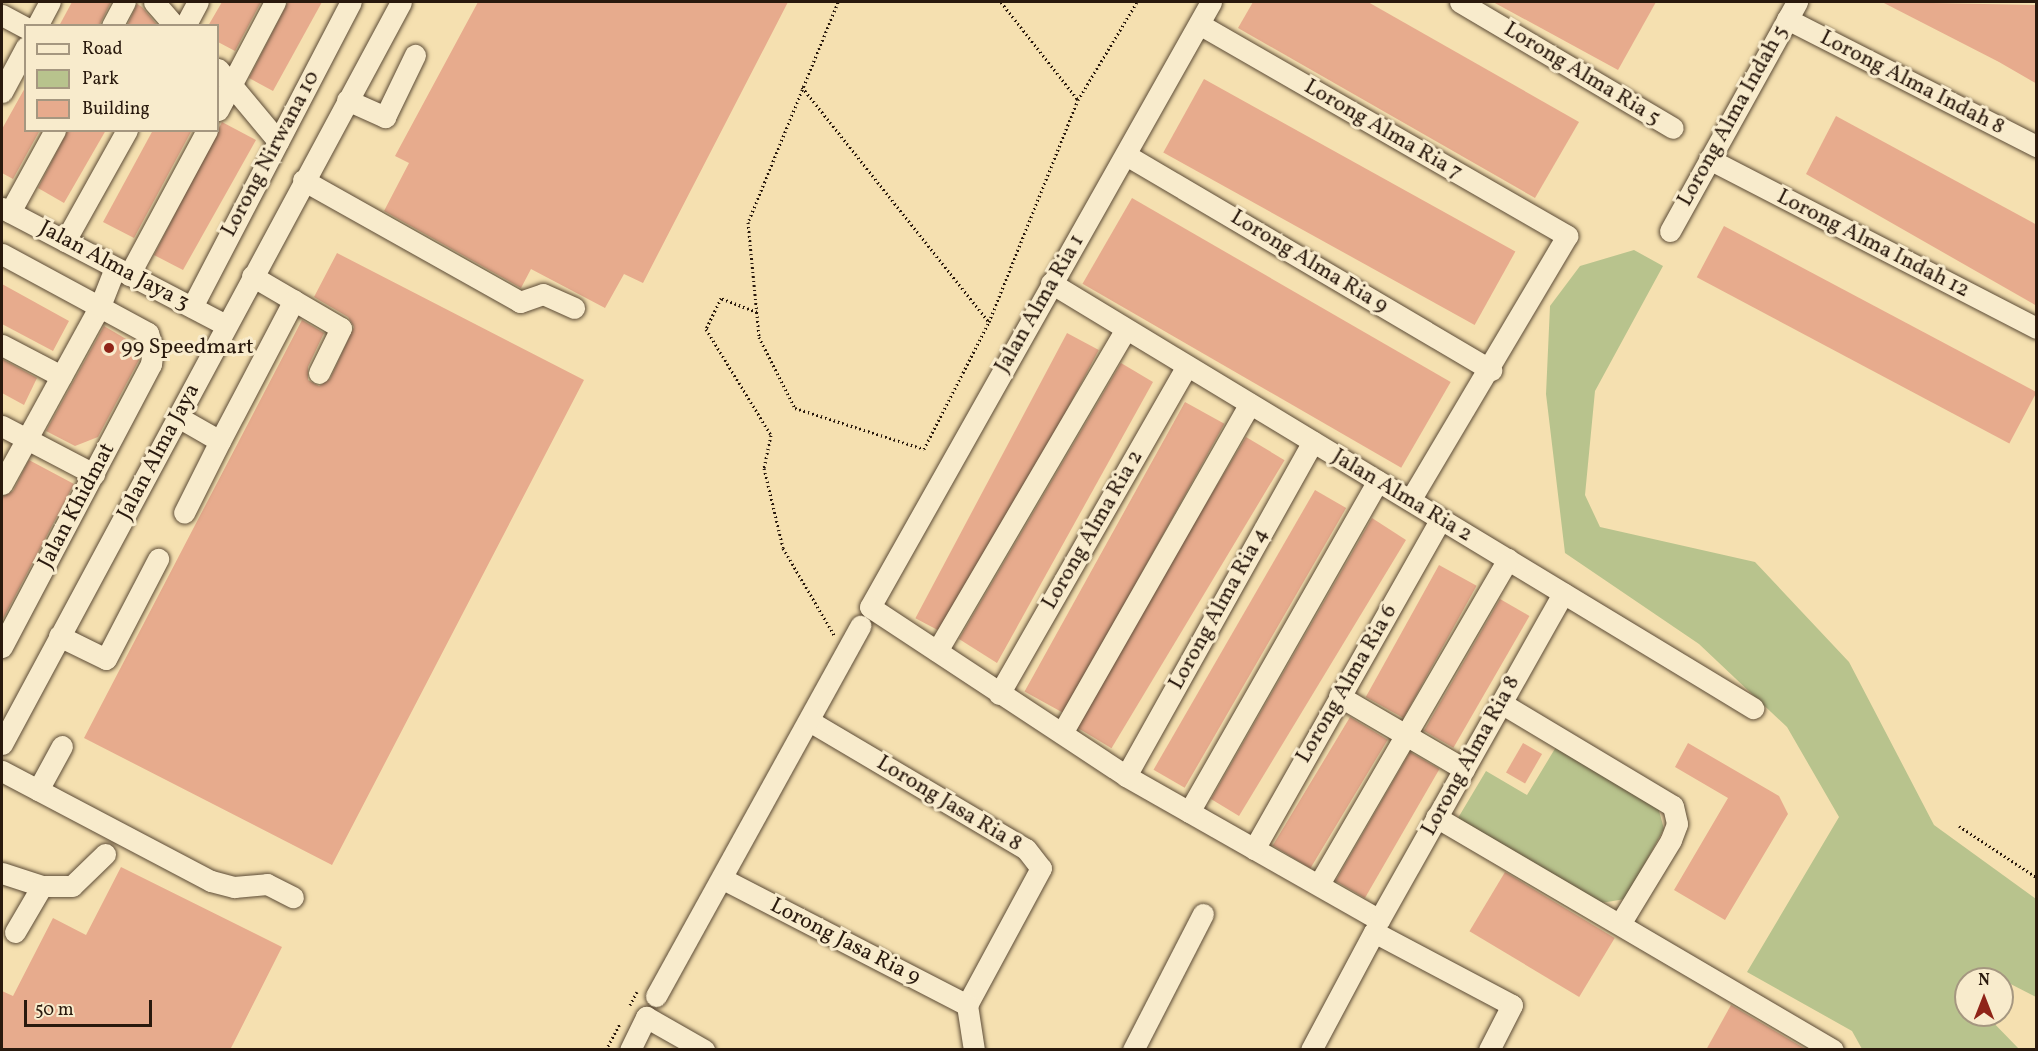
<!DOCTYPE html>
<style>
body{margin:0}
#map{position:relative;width:2038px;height:1051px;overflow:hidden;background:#f5e0b0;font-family:Vollkorn,serif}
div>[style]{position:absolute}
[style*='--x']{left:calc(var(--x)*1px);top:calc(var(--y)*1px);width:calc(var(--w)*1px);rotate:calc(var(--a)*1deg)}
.green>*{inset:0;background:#b8c38d}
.building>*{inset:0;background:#e7ab8d;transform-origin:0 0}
.path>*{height:3px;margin-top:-1.5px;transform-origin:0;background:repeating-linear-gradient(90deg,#29190d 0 1.5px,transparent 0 4.5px)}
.roads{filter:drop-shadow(0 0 2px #5c4b36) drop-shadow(0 0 2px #5c4b36)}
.minor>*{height:21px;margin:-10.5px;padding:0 10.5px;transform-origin:10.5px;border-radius:10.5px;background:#f8ebcc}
.dots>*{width:16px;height:16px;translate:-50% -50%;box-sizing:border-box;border:3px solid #f8ebcc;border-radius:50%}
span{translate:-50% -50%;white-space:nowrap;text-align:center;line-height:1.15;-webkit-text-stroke:6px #f8ebcc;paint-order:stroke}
.street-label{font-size:22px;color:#29190d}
.poi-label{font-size:22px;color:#29190d}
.left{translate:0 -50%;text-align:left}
.frame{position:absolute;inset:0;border:3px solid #29190d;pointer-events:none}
.legend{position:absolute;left:24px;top:24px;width:195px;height:108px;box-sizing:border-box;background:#f8ebcc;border:2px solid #a59780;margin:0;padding:8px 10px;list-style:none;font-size:18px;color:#29190d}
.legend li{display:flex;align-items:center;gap:12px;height:30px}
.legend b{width:30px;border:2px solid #a59780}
.north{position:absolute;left:1954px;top:967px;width:60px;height:60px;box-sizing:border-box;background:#f8ebcc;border:2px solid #a59780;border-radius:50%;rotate:0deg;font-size:16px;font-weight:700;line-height:24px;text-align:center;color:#29190d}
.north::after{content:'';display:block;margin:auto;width:21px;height:27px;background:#8f2418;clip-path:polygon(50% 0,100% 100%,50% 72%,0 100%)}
.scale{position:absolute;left:24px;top:1000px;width:128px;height:27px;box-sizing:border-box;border:3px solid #29190d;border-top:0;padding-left:8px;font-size:18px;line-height:21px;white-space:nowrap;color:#29190d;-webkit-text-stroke:4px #f8ebcc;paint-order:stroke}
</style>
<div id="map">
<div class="green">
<i style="clip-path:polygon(1634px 250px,1663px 266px,1595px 391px,1585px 495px,1600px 527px,1755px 562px,1849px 662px,1934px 825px,2036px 899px,2036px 997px,1995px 976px,1966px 979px,1966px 1015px,1986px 1015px,2019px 1049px,1862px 1049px,1852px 1031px,1747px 972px,1839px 817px,1787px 727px,1699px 644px,1565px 553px,1546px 394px,1550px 306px,1580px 266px)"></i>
<i style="clip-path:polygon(1556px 747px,1658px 807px,1664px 829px,1625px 899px,1601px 903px,1458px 818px,1486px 771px,1527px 795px)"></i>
</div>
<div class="building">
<i style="clip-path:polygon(72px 2px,111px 2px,99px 26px,59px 26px)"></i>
<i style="clip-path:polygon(222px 2px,261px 2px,235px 51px,218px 42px,218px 26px,208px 26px)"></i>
<i style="clip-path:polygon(288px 2px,322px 2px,273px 91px,249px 78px)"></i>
<i style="clip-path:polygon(478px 2px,788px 2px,643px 283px,624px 274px,605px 308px,531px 269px,521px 288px,384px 211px,409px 163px,395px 156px)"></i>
<i style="clip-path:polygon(1253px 2px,1368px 2px,1579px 122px,1535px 198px,1238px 28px)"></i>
<i style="clip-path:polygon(1493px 2px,1656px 2px,1618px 70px)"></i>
<i style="clip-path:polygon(1882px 2px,2037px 5px,2037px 84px,1999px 62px)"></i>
<i style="clip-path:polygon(137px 4px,142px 7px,158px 26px,127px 26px)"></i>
<i style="left:1204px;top:79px;width:356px;height:84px;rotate:29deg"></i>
<i style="clip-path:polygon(26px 86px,26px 130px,40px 130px,13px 179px,2px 173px,2px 129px)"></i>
<i style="clip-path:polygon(1836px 116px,2037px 225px,2037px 306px,1806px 174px)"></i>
<i style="clip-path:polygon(222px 122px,256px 140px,183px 270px,154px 255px)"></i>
<i style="clip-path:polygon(68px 130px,106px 130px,64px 203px,38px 188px)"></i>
<i style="clip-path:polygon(153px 130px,192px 130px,134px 238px,103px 222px)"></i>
<i style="left:1132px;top:198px;width:368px;height:99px;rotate:30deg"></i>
<i style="left:1724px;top:226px;width:354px;height:58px;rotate:28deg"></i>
<i style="clip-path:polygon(337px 253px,584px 380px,332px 865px,84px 738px,302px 320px,324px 333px,308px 367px,308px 380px,319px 386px,330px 379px,354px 327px,348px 317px,314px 297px)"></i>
<i style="clip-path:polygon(2px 284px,69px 321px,53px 351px,2px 324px)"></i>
<i style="clip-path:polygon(104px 326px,133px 343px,139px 360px,98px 437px,75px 446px,46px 431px)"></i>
<i style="left:1067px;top:333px;width:36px;height:323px;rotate:28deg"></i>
<i style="clip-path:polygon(2px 359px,37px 378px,24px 405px,2px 393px)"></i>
<i style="clip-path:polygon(1121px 363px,1153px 382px,997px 663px,959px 639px)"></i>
<i style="left:1185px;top:402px;width:45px;height:331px;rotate:29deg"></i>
<i style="left:1246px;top:437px;width:45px;height:336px;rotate:31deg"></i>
<i style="clip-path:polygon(29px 460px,74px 484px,2px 621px,2px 497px,13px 491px)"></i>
<i style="left:1315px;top:490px;width:36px;height:323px;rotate:30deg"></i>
<i style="clip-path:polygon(1372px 518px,1406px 540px,1239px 816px,1211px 799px)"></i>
<i style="left:1439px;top:565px;width:43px;height:151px;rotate:29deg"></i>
<i style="left:1500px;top:599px;width:34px;height:152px;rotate:30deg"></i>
<i style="left:1350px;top:717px;width:44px;height:150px;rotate:31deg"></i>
<i style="left:1523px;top:743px;width:22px;height:34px;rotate:30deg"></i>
<i style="clip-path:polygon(1688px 743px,1779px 796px,1788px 814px,1725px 920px,1674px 890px,1728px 798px,1675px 767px)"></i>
<i style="left:1410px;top:752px;width:34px;height:149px;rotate:30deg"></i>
<i style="clip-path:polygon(121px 867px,282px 947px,230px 1050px,2px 1050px,2px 991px,13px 996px,53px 918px,86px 935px)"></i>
<i style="left:1505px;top:872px;width:128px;height:69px;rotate:31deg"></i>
<i style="clip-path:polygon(1731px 1005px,1807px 1050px,1706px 1050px)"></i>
</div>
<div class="path">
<i style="--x:838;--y:2;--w:238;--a:112.2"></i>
<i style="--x:748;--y:222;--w:116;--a:84.5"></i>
<i style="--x:759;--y:337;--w:80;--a:63.1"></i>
<i style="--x:795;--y:408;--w:135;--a:17.6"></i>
<i style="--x:924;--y:449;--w:143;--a:-62.9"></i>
<i style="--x:989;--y:322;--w:239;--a:-68.2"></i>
<i style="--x:1078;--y:100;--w:114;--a:-59"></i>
<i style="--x:1001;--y:2;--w:125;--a:51.8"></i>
<i style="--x:802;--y:87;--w:300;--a:51.5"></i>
<i style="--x:757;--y:312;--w:39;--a:-159"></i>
<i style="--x:721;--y:298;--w:34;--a:116"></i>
<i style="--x:706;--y:329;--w:124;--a:58.5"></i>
<i style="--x:771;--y:435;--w:34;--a:102"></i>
<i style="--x:764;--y:468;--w:82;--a:76.6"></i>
<i style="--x:783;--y:548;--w:101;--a:59.6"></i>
<i style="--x:1959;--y:826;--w:92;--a:33.5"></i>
<i style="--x:630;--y:1005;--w:15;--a:-62"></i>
<i style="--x:606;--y:1050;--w:30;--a:-62"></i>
</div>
<div class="roads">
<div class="minor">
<i style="--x:154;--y:2;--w:32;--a:49"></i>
<i style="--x:1211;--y:2;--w:694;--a:119.41"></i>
<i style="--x:870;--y:607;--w:307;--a:33.4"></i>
<i style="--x:1126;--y:776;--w:291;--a:29.6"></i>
<i style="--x:1379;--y:920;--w:375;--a:-60.6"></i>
<i style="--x:1460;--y:2;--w:247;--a:30.6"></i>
<i style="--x:2;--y:15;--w:27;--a:28"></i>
<i style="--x:1787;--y:19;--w:280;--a:27"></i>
<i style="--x:1199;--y:24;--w:425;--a:29.9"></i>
<i style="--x:1567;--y:236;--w:307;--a:120.7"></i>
<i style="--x:37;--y:26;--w:27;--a:-62"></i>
<i style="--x:112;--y:26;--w:27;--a:-62"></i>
<i style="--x:185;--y:26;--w:27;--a:-62"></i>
<i style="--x:218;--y:69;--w:94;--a:50.2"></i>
<i style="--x:2;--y:92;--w:51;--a:-61.9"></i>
<i style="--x:347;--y:100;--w:42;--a:24.1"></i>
<i style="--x:385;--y:117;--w:69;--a:-64.2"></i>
<i style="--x:218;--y:110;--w:122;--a:-62.2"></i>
<i style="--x:1126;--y:155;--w:424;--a:30.5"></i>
<i style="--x:1709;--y:159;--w:368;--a:27.3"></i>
<i style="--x:303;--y:180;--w:249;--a:29.3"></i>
<i style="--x:520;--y:302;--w:24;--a:-19"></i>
<i style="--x:543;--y:294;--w:34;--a:24"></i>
<i style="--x:2;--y:208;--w:253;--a:27.6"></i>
<i style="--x:10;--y:212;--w:94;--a:-61.2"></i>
<i style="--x:1670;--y:231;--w:262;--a:-61"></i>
<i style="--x:65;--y:241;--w:127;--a:-60.8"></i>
<i style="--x:2;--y:254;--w:166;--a:28.4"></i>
<i style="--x:148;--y:333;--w:16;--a:72"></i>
<i style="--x:153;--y:348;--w:16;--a:97"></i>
<i style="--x:151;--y:364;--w:320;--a:117.8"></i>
<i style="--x:129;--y:275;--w:165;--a:-61.7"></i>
<i style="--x:252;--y:276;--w:103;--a:30.3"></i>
<i style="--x:341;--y:328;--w:50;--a:116.1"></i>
<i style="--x:1051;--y:283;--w:821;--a:31.19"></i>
<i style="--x:192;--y:307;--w:344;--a:-62.5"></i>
<i style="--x:2;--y:345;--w:67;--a:27.7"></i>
<i style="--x:178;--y:417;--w:48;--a:29.7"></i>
<i style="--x:220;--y:441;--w:80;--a:116.6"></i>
<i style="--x:2;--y:426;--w:104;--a:27.6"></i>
<i style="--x:220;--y:441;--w:159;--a:-62.3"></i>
<i style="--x:2;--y:484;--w:203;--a:-61.2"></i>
<i style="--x:100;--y:306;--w:41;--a:-68.5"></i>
<i style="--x:59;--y:636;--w:52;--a:26.1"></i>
<i style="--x:106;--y:659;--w:113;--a:-62.5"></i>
<i style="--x:937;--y:651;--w:373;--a:-59.6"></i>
<i style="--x:999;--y:694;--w:378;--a:-60.2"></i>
<i style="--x:1339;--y:696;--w:145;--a:30.3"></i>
<i style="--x:1501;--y:703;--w:200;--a:30.9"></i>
<i style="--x:1673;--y:806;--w:18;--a:77"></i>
<i style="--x:1677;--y:824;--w:17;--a:111"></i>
<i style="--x:1671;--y:840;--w:98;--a:121.3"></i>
<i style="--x:811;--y:722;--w:250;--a:30.6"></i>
<i style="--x:1026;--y:849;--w:24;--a:52"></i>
<i style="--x:1041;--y:868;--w:156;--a:118.4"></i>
<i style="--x:1062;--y:733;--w:379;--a:-60.3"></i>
<i style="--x:2;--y:744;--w:842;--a:-61.73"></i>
<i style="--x:2;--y:771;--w:236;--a:27.8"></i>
<i style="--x:211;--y:881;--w:24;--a:15"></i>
<i style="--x:234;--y:887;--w:33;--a:-5"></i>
<i style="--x:267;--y:884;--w:29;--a:27"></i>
<i style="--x:1126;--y:776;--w:383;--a:-60.8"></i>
<i style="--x:38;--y:790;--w:50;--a:-61.4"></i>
<i style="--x:1189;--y:812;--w:381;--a:-60.3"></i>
<i style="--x:1436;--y:817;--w:460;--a:30.4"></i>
<i style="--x:1254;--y:849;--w:379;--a:-60.5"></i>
<i style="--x:2;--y:873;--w:42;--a:18"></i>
<i style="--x:42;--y:886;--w:30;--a:0"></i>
<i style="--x:72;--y:886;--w:46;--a:-44.1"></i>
<i style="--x:723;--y:879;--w:275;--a:27.3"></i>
<i style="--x:1319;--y:884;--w:376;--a:-59.8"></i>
<i style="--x:15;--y:932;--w:53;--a:-59.6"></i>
<i style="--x:656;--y:996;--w:423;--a:-61.1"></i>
<i style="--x:967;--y:1005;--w:46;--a:81.2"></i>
<i style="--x:630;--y:1050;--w:37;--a:-64"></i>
<i style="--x:646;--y:1017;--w:67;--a:29.6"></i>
<i style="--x:1133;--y:1050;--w:153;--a:-62.8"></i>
<i style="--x:1311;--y:1050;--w:134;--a:-61.9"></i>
<i style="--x:1374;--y:932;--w:156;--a:27.9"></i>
<i style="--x:1512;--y:1005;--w:51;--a:117.1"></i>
</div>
</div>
<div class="dots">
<i style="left:109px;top:348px;background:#8f2418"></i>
</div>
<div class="street-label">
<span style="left:1582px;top:74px;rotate:31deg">Lorong Alma Ria 5</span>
<span style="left:1912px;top:83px;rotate:27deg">Lorong Alma Indah 8</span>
<span style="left:1733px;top:116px;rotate:-61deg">Lorong Alma Indah 5</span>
<span style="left:1383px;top:130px;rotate:30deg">Lorong Alma Ria 7</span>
<span style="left:271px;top:154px;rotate:-62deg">Lorong Nirwana 10</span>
<span style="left:1873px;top:244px;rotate:27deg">Lorong Alma Indah 12</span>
<span style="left:1309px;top:262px;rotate:31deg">Lorong Alma Ria 9</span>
<span style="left:114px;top:266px;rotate:28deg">Jalan Alma Jaya 3</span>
<span style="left:1040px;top:304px;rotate:-60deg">Jalan Alma Ria 1</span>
<span style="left:159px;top:452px;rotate:-62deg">Jalan Alma Jaya</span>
<span style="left:1402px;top:496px;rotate:31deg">Jalan Alma Ria 2</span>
<span style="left:77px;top:506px;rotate:-62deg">Jalan Khidmat</span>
<span style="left:1093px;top:530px;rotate:-60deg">Lorong Alma Ria 2</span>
<span style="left:1219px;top:609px;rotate:-61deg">Lorong Alma Ria 4</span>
<span style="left:1347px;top:684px;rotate:-60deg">Lorong Alma Ria 6</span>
<span style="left:1471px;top:756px;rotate:-61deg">Lorong Alma Ria 8</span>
<span style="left:949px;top:804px;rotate:31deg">Lorong Jasa Ria 8</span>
<span style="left:845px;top:942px;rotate:27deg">Lorong Jasa Ria 9</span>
</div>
<div class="poi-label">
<span class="left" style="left:121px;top:348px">99 Speedmart</span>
</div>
<div class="frame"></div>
<ul class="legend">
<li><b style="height:8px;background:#f8ebcc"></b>Road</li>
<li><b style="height:16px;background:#b8c38d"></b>Park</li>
<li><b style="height:16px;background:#e7ab8d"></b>Building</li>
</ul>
<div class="north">N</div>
<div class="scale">50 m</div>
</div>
